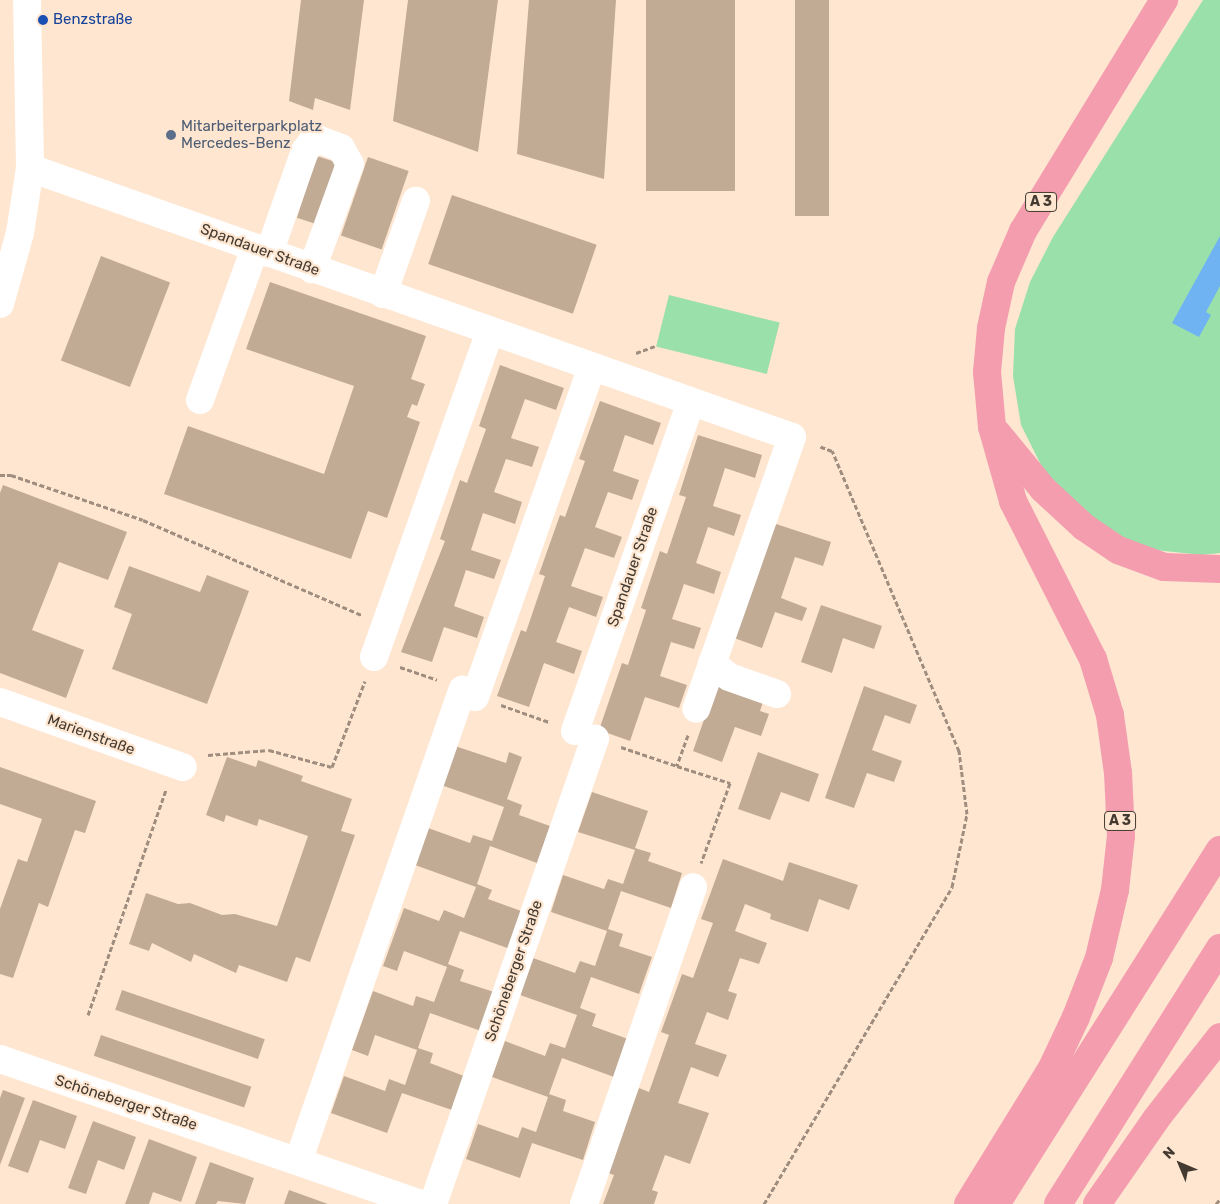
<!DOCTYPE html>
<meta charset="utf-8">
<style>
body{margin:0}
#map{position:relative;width:1220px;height:1204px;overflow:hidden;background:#ffe6d0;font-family:Rubik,sans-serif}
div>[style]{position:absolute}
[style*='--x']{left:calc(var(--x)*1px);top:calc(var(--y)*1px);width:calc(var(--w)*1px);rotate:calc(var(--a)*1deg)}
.green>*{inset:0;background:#9ae0ab;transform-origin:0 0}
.water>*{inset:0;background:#70b3f3}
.building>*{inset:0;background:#c2ab95;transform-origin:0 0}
.path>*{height:3px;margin-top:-1.5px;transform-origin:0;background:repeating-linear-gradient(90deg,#9f8e7f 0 5px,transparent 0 7.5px)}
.minor>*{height:28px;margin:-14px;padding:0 14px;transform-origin:14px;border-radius:14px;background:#fff}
.highway>*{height:28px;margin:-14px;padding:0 14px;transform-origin:14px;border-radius:14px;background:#f39daf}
.dots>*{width:14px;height:14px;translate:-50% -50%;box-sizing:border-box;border:2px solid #ffe6d0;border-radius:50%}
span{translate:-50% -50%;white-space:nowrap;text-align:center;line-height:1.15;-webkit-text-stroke:4.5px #ffe6d0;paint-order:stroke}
.shield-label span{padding:1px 4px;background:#ffe6d0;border:1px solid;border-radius:4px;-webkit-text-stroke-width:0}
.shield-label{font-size:14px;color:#433a31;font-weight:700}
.transit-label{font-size:15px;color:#164399}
.left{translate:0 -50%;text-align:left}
.service-label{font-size:15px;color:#4e5e75}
.street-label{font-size:15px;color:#433a31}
.north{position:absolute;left:1155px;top:1139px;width:50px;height:50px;-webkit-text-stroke:4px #ffe6d0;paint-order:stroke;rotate:315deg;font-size:14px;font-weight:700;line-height:20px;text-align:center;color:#433a31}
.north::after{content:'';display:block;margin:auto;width:18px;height:22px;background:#433a31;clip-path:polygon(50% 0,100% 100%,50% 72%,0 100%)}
</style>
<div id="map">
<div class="green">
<i style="clip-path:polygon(1203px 0,1220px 0,1220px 553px,1202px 555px,1155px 550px,1110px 532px,1071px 505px,1042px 467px,1021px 425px,1013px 376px,1015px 329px,1030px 282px,1053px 237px)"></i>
<i style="left:669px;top:295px;width:114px;height:53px;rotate:14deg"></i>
</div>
<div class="water">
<i style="clip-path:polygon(1220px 236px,1220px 286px,1206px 312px,1211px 315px,1199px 337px,1172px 323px)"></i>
</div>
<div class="building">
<i style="clip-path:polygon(301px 0,364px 0,350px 110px,315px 98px,313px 110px,289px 101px)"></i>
<i style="clip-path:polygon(408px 0,498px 0,478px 152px,393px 121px)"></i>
<i style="clip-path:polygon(529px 0,616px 0,604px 179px,517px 154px)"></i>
<i style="left:646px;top:0;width:89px;height:191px"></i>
<i style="left:795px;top:0;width:34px;height:216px"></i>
<i style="left:317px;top:156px;width:20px;height:65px;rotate:18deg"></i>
<i style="left:368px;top:157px;width:43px;height:83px;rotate:19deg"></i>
<i style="left:452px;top:195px;width:153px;height:73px;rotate:19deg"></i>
<i style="left:101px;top:256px;width:74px;height:112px;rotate:21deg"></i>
<i style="clip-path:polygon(270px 282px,426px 336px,411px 379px,425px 384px,417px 406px,412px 404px,407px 417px,420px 422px,387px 518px,368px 511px,351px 559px,164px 494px,188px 426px,324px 474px,354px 386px,246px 349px)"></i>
<i style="clip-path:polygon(500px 365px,564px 388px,556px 410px,525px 399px,511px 438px,539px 447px,532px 467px,506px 459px,494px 492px,522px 502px,515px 524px,483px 513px,471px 550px,501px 560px,494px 579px,466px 570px,454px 606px,484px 617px,477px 638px,444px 627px,432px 662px,401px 652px,445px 541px,440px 539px,460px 480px,467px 483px,486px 429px,479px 426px)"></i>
<i style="clip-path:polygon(600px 401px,661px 423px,653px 445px,625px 435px,613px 471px,639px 480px,632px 500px,608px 492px,595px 527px,622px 537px,614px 558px,585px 548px,571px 586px,603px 597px,596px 617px,569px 607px,556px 642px,582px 651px,574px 674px,544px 663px,529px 707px,497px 696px,521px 630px,526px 632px,545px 576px,539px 574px,560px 515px,565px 517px,585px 461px,579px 459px)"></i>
<i style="clip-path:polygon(698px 435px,762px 455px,755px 478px,725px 468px,713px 506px,741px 515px,734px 536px,708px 527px,696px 563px,721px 572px,714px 594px,684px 584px,672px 619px,701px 628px,694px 649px,671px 642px,660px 676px,687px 685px,679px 708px,645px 697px,630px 741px,599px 730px,622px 663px,628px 665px,646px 610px,641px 608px,660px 551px,667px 554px,686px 497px,679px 495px)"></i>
<i style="clip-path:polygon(3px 485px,127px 532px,108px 580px,59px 562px,32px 630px,84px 650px,66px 698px,0 673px,0 493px)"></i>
<i style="clip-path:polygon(773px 523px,831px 542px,823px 566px,795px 557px,781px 598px,807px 608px,802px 621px,775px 612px,762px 648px,734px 638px)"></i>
<i style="clip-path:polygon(129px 566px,200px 592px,207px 575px,249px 591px,207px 704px,112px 669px,132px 614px,114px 607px)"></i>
<i style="clip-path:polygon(821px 605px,882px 626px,874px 649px,843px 638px,832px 673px,801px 662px)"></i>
<i style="clip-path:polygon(718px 680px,765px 696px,760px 711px,769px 714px,761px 736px,735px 727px,722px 762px,693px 751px)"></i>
<i style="clip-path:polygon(864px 686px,917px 705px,910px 724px,885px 715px,872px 750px,902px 761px,894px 782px,867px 773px,854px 808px,825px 798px)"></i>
<i style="clip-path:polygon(455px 746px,506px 763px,509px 752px,522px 757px,507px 799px,522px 805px,519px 815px,550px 826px,537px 863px,490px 846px,477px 884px,492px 890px,488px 899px,524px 912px,510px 949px,460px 931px,448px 964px,464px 970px,460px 981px,494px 992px,481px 1031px,430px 1013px,418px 1048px,433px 1053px,430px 1063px,464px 1076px,452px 1110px,402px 1093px,387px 1133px,331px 1113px,344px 1076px,385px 1091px,389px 1079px,405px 1085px,417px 1050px,375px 1035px,368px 1056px,352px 1050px,373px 991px,413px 1006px,416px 996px,434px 1002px,447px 967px,404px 951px,397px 971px,383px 966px,404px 908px,439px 921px,444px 910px,464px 918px,476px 887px,415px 865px,428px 828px,470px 843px,473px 835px,492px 841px,504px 807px,441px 785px)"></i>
<i style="clip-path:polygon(758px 752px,819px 774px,809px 802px,781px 792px,770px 820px,738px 809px)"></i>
<i style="clip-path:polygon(227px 757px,256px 767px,258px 760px,303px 776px,301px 781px,352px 799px,341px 831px,355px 835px,310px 962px,296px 957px,287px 982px,239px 965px,236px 973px,194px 954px,191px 962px,152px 943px,149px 951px,129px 944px,146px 893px,178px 904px,190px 903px,222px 915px,235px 914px,277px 926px,308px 836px,259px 819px,257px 826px,226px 815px,224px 822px,206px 815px)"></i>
<i style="clip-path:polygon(0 767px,96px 801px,85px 833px,75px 830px,48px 907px,39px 903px,13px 978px,0 974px,0 909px,18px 859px,27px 862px,42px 819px,0 804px)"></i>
<i style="clip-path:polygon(592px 792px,648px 811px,635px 848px,651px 853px,648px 861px,682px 873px,671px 908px,621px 891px,608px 929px,623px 934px,619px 946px,652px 957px,639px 994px,591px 977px,580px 1008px,596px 1014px,592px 1026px,628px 1039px,614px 1077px,562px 1058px,549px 1094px,566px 1100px,563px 1111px,595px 1122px,583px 1160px,532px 1143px,520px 1178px,466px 1159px,478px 1124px,518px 1138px,522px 1127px,536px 1132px,548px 1097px,492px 1077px,505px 1041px,545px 1056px,550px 1043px,565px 1048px,577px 1015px,520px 995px,533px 958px,575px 973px,580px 961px,595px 966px,607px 931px,551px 912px,563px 875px,604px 889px,608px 879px,623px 884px,635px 850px,578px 832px)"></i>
<i style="clip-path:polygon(723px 859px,783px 881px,789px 862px,858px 885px,849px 910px,819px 899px,808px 932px,770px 919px,771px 914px,745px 904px,735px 931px,767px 943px,759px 964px,740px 958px,728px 991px,737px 994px,728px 1020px,707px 1012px,695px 1044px,727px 1055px,718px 1077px,691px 1067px,678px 1103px,709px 1113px,690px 1164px,665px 1155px,652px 1190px,658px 1192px,654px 1204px,603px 1204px,614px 1175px,608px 1173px,639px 1088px,649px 1092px,669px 1035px,661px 1032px,682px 974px,693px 978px,713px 923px,701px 919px)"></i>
<i style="left:122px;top:990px;width:151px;height:21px;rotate:19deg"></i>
<i style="left:101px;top:1035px;width:159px;height:22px;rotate:19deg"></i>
<i style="clip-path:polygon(3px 1090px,25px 1098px,0 1165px,0 1098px)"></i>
<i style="clip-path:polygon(33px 1100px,77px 1116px,65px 1149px,40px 1140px,28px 1173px,8px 1166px)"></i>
<i style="clip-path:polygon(93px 1121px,136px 1137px,124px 1170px,98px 1160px,86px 1194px,68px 1188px)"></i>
<i style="clip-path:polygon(149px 1139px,197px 1157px,181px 1202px,153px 1192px,149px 1204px,125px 1204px)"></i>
<i style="clip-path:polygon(210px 1162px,254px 1178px,245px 1204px,218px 1201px,216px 1204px,195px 1204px)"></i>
<i style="clip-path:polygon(289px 1190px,328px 1204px,284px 1204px)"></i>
</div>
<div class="path">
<i style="--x:636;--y:353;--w:20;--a:-20"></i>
<i style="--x:0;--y:475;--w:11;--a:0"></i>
<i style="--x:11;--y:475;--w:139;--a:18.8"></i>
<i style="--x:143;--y:520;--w:238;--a:23.5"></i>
<i style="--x:400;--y:667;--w:39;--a:19"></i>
<i style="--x:501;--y:705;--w:51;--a:19.5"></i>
<i style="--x:688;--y:735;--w:33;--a:110"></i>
<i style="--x:677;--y:766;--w:56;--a:17.8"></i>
<i style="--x:730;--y:783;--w:85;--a:109.9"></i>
<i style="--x:621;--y:747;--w:59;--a:18.7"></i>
<i style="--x:208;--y:755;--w:61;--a:-4.7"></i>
<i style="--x:269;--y:750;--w:65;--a:15.1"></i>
<i style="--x:332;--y:767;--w:92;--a:-69"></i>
<i style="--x:88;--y:1015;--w:238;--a:-70.9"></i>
<i style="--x:764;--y:1204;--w:369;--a:-59.3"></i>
<i style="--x:952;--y:887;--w:75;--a:-78.4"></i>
<i style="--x:967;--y:814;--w:64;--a:-97.2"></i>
<i style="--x:959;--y:751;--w:326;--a:-112.9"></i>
<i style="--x:832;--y:451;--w:14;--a:-159"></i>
<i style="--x:1216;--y:1204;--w:6;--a:-51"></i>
</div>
<div class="minor">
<i style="--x:30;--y:168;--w:808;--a:19.44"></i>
<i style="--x:792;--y:437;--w:288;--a:109.4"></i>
<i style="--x:269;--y:253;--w:108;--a:-70.6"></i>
<i style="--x:305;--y:151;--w:10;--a:-53"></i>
<i style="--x:311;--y:143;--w:9;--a:-18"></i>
<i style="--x:320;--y:140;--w:22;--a:21"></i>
<i style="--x:341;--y:148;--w:18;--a:61"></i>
<i style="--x:350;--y:164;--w:112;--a:109.9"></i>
<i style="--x:383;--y:294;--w:99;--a:-70.5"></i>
<i style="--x:0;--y:304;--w:74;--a:-74.3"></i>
<i style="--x:20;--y:233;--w:66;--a:-81.3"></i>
<i style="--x:30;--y:168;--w:168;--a:-91"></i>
<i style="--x:200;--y:400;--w:162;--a:-70.1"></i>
<i style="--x:374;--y:657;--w:345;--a:-70.4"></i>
<i style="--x:712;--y:663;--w:22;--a:39"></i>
<i style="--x:729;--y:677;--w:51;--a:19.5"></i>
<i style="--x:475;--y:697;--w:348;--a:-70.5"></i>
<i style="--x:0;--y:702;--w:194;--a:19.6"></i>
<i style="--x:575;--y:731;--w:349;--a:-70.6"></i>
<i style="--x:0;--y:1059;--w:446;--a:19"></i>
<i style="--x:299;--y:1159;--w:497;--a:-70.8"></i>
<i style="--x:433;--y:1204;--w:493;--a:-70.8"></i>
<i style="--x:584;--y:1204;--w:335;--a:-71"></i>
</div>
<div class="highway">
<i style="--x:998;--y:434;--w:71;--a:50.7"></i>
<i style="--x:1043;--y:489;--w:56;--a:42.8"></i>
<i style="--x:1084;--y:527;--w:41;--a:34.1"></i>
<i style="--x:1118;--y:550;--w:49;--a:20.3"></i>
<i style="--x:1164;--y:567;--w:56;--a:2"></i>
<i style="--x:968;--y:1204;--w:160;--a:-58.3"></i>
<i style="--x:1052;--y:1068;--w:56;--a:-64.8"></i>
<i style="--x:1076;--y:1017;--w:63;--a:-68.7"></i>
<i style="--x:1099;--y:958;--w:70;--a:-76.8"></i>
<i style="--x:1115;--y:890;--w:54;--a:-83.7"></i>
<i style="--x:1121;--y:836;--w:63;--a:-92.7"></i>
<i style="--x:1118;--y:773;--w:59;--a:-97.9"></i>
<i style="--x:1110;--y:715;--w:59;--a:-106.9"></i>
<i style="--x:1093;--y:659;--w:177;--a:-116.9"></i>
<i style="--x:1013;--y:501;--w:77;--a:-105.8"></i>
<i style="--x:992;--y:427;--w:55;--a:-95.2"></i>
<i style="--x:987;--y:372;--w:44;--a:-84.8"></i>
<i style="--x:991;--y:328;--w:47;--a:-77.7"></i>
<i style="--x:1001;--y:282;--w:56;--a:-66.7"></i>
<i style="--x:1023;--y:231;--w:271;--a:-58.6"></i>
<i style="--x:996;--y:1204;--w:419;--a:-57.7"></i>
<i style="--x:1058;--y:1204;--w:303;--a:-57.7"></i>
<i style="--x:1097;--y:1204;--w:103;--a:-55.2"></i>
<i style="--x:1156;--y:1119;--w:104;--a:-52"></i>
</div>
<div class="dots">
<i style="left:43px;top:20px;background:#1a4fb4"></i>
<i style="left:171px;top:135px;background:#5c6f8a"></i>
</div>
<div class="shield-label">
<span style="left:1041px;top:202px">A 3</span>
<span style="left:1120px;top:821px">A 3</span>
</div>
<div class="transit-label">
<span class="left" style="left:53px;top:20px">Benzstraße</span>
</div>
<div class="service-label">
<span class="left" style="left:181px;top:135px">Mitarbeiterparkplatz<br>Mercedes-Benz</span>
</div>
<div class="street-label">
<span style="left:260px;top:250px;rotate:20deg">Spandauer Straße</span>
<span style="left:633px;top:567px;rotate:-71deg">Spandauer Straße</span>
<span style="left:91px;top:735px;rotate:20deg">Marienstraße</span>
<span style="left:514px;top:971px;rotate:-71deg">Schöneberger Straße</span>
<span style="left:126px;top:1103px;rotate:18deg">Schöneberger Straße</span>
</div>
<div class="north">N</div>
</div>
